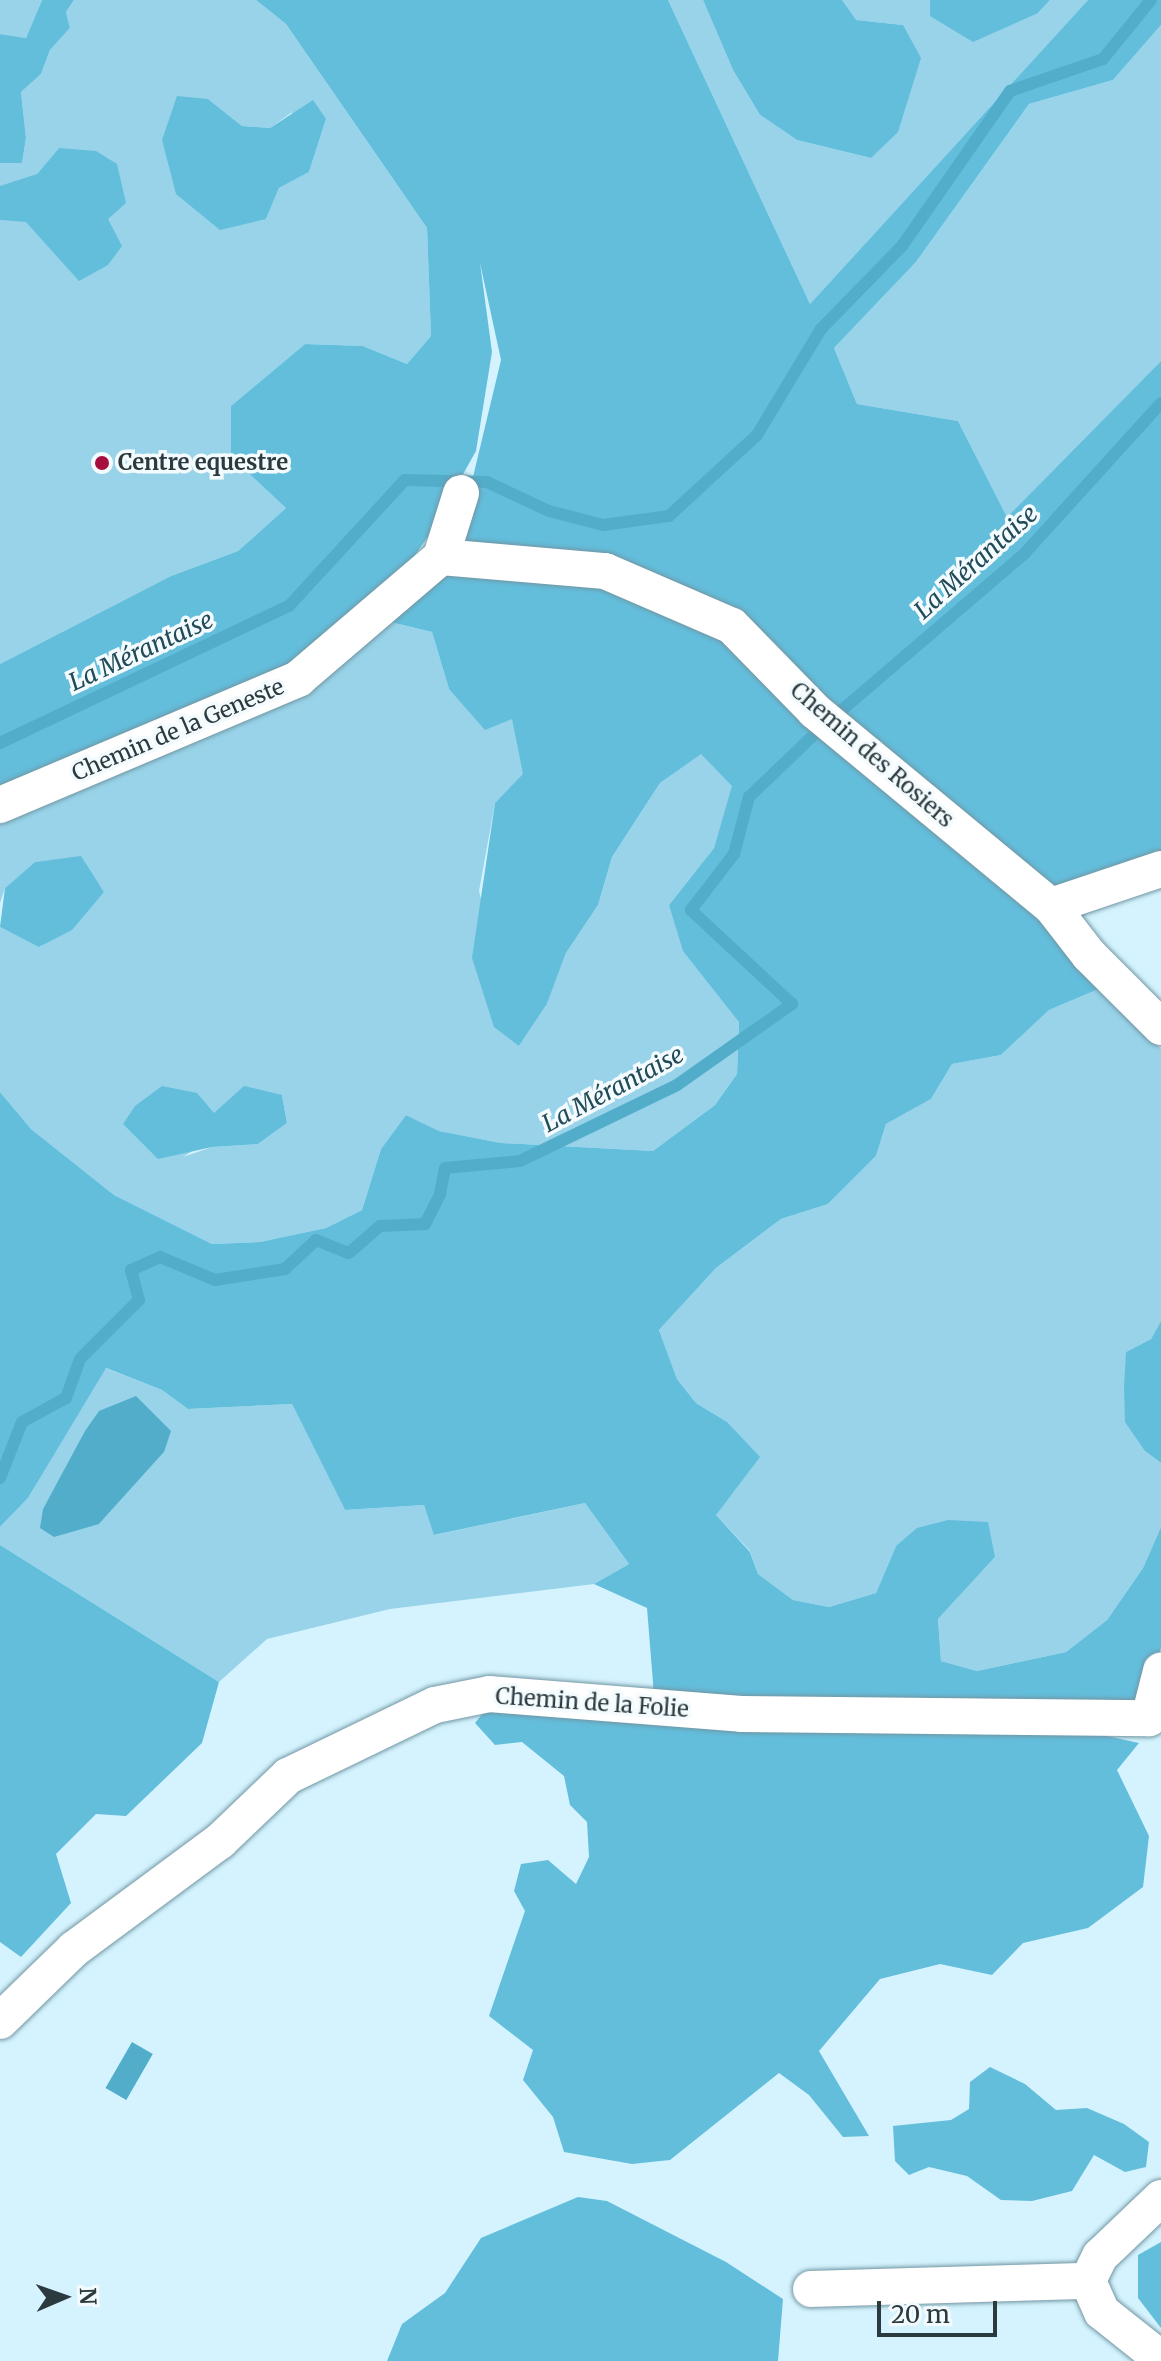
<!DOCTYPE html>
<meta charset="utf-8">
<style>
body{margin:0}
#map{position:relative;width:1161px;height:2361px;overflow:hidden;background:#d4f3fe;font-family:Merriweather,serif}
div>[style]{position:absolute}
[style*='--x']{left:calc(var(--x)*1px);top:calc(var(--y)*1px);width:calc(var(--w)*1px);rotate:calc(var(--a)*1deg)}
.green>*{inset:0;background:#98d3e9}
.forest>*{inset:0;background:#63bedc}
.water>*{inset:0;background:#52adcb;transform-origin:0 0}
.stream>*{height:12px;margin:-6px;padding:0 6px;transform-origin:6px;border-radius:6px;background:#52adcb}
.roads{filter:drop-shadow(0 0 2px #7296a3) drop-shadow(0 0 2px #7296a3)}
.minor>*{height:36px;margin:-18px;padding:0 18px;transform-origin:18px;border-radius:18px;background:#fff}
.dots>*{width:22px;height:22px;translate:-50% -50%;box-sizing:border-box;border:4px solid #f4fbfe;border-radius:50%}
span{translate:-50% -50%;white-space:nowrap;text-align:center;line-height:1.15;-webkit-text-stroke:7px #f4fbfe;paint-order:stroke}
.poi-label{font-size:22px;color:#2b3a3f;font-weight:700}
.left{translate:0 -50%;text-align:left}
.street-label{font-size:22px;color:#2b3a3f}
.water-label{font-size:24px;color:#224b58;font-style:italic}
.north{position:absolute;left:24px;top:2257px;width:80px;height:80px;-webkit-text-stroke:6px #f4fbfe;paint-order:stroke;rotate:88deg;font-size:22px;font-weight:700;line-height:32px;text-align:center;color:#2b3a3f}
.north::after{content:'';display:block;margin:auto;width:28px;height:36px;background:#2b3a3f;clip-path:polygon(50% 0,100% 100%,50% 72%,0 100%)}
.scale{position:absolute;left:877px;top:2301px;width:120px;height:36px;box-sizing:border-box;border:4px solid #2b3a3f;border-top:0;padding-left:10px;font-size:24px;line-height:28px;white-space:nowrap;color:#2b3a3f;-webkit-text-stroke:6px #f4fbfe;paint-order:stroke}
</style>
<div id="map">
<div class="green">
<i style="clip-path:polygon(0 0,42px 0,26px 38px,0 34px)"></i>
<i style="clip-path:polygon(evenodd,74px 0,256px 0,286px 24px,427px 228px,431px 336px,407px 364px,363px 346px,305px 344px,231px 406px,231px 457px,286px 508px,238px 551px,171px 576px,0 664px,0 220px,26px 221px,59px 148px,37px 174px,10px 186px,0 186px,0 163px,22px 163px,26px 138px,21px 92px,41px 74px,50px 50px,70px 28px,66px 12px,74px 0,208px 99px,242px 126px,270px 128px,291px 113px,326px 119px,309px 172px,279px 188px,266px 219px,208px 99px)"></i>
<i style="clip-path:polygon(668px 0,703px 0,733px 70px,760px 115px,797px 140px,871px 158px,903px 25px,855px 20px,842px 0,930px 0,930px 16px,1038px 13px,1050px 0,1088px 0,810px 304px)"></i>
<i style="clip-path:polygon(1161px 25px,1161px 361px,1007px 517px,958px 421px,857px 404px,834px 348px,916px 262px,1029px 104px,1113px 80px)"></i>
<i style="clip-path:polygon(evenodd,386px 621px,432px 632px,449px 689px,512px 718px,524px 774px,495px 803px,479px 891px,519px 1046px,547px 1004px,566px 953px,598px 905px,612px 857px,660px 783px,701px 753px,733px 786px,714px 848px,669px 905px,739px 1022px,737px 1074px,715px 1105px,653px 1151px,501px 1143px,439px 1131px,406px 1115px,381px 1149px,362px 1210px,326px 1228px,260px 1242px,212px 1244px,114px 1195px,31px 1129px,0 1092px,0 927px,40px 947px,104px 892px,80px 857px,35px 862px,5px 888px,0 903px,0 816px,386px 621px,282px 1095px,287px 1123px,258px 1144px,212px 1147px,183px 1157px,282px 1095px)"></i>
<i style="clip-path:polygon(1101px 988px,1161px 1049px,1161px 1321px,1151px 1339px,1126px 1352px,1145px 1451px,1161px 1463px,1161px 1527px,1143px 1568px,1107px 1620px,1066px 1652px,977px 1671px,941px 1661px,938px 1619px,995px 1557px,896px 1546px,876px 1593px,829px 1607px,793px 1600px,758px 1574px,750px 1551px,716px 1515px,727px 1422px,696px 1403px,677px 1379px,659px 1330px,716px 1268px,781px 1219px,828px 1204px,876px 1156px,886px 1124px,931px 1099px,952px 1064px,1001px 1055px,1049px 1010px)"></i>
<i style="clip-path:polygon(evenodd,105px 1368px,162px 1390px,188px 1409px,292px 1404px,345px 1510px,424px 1505px,435px 1535px,585px 1503px,629px 1564px,594px 1584px,390px 1609px,267px 1639px,219px 1682px,0 1545px,0 1527px,28px 1498px,105px 1368px,99px 1411px,164px 1452px,99px 1524px,43px 1509px,99px 1411px)"></i>
</div>
<div class="forest">
<i style="clip-path:polygon(42px 0,74px 0,66px 12px,70px 28px,50px 50px,41px 74px,21px 92px,26px 138px,22px 163px,0 163px,0 34px,26px 38px)"></i>
<i style="clip-path:polygon(256px 0,668px 0,810px 304px,1088px 0,1161px 0,1161px 25px,1113px 80px,1029px 104px,916px 262px,834px 348px,857px 404px,958px 421px,1007px 517px,1161px 361px,1161px 859px,1068px 900px,856px 728px,742px 619px,456px 548px,501px 360px,480px 263px,492px 352px,476px 451px,429px 535px,385px 598px,260px 687px,0 797px,0 664px,171px 576px,238px 551px,286px 508px,231px 457px,231px 406px,305px 344px,363px 346px,407px 364px,431px 336px,427px 228px,286px 24px)"></i>
<i style="clip-path:polygon(703px 0,842px 0,856px 20px,903px 25px,921px 58px,898px 132px,871px 158px,797px 140px,760px 115px,733px 70px)"></i>
<i style="clip-path:polygon(930px 0,1050px 0,1038px 13px,973px 42px,930px 16px)"></i>
<i style="clip-path:polygon(177px 96px,208px 99px,242px 126px,270px 128px,313px 100px,326px 119px,309px 172px,279px 188px,266px 219px,220px 230px,176px 194px,162px 140px)"></i>
<i style="clip-path:polygon(59px 148px,96px 151px,117px 164px,126px 203px,108px 219px,122px 246px,108px 265px,79px 281px,26px 222px,0 220px,0 186px,37px 174px)"></i>
<i style="clip-path:polygon(449px 567px,610px 584px,726px 637px,1042px 919px,1101px 988px,1049px 1010px,1001px 1055px,952px 1064px,931px 1099px,886px 1124px,876px 1156px,828px 1204px,781px 1219px,716px 1268px,659px 1330px,677px 1379px,696px 1403px,727px 1422px,760px 1457px,716px 1515px,750px 1552px,758px 1574px,793px 1600px,829px 1607px,876px 1593px,896px 1546px,917px 1528px,948px 1520px,988px 1522px,995px 1557px,938px 1619px,941px 1661px,977px 1671px,1066px 1652px,1107px 1620px,1143px 1568px,1161px 1527px,1161px 1648px,1145px 1704px,654px 1695px,647px 1608px,594px 1584px,629px 1564px,585px 1503px,434px 1535px,424px 1505px,345px 1510px,292px 1404px,188px 1409px,162px 1390px,106px 1368px,28px 1498px,0 1527px,0 1092px,31px 1129px,114px 1195px,212px 1244px,260px 1242px,326px 1228px,362px 1210px,381px 1149px,406px 1115px,439px 1131px,501px 1143px,653px 1151px,715px 1105px,737px 1074px,739px 1022px,683px 951px,669px 905px,714px 848px,732px 786px,701px 754px,660px 783px,612px 857px,598px 905px,566px 953px,547px 1004px,519px 1046px,494px 1027px,472px 958px,495px 803px,523px 774px,512px 719px,485px 730px,449px 689px,432px 632px,386px 621px)"></i>
<i style="clip-path:polygon(81px 856px,104px 892px,72px 930px,39px 947px,0 927px,5px 888px,35px 862px)"></i>
<i style="clip-path:polygon(162px 1086px,197px 1093px,214px 1113px,244px 1086px,282px 1095px,287px 1123px,258px 1144px,212px 1147px,158px 1159px,123px 1124px,135px 1106px)"></i>
<i style="clip-path:polygon(1161px 1321px,1161px 1463px,1145px 1451px,1125px 1422px,1124px 1388px,1126px 1352px,1151px 1339px)"></i>
<i style="clip-path:polygon(0 1545px,219px 1682px,202px 1743px,126px 1816px,96px 1814px,56px 1854px,71px 1903px,21px 1957px,0 1942px)"></i>
<i style="clip-path:polygon(491px 1703px,1084px 1731px,1139px 1743px,1117px 1770px,1149px 1836px,1143px 1887px,1088px 1928px,1023px 1943px,992px 1975px,940px 1964px,880px 1979px,819px 2051px,869px 2136px,843px 2137px,809px 2095px,779px 2073px,670px 2160px,632px 2164px,564px 2152px,553px 2117px,523px 2080px,533px 2050px,489px 2016px,525px 1911px,514px 1891px,521px 1864px,548px 1860px,576px 1884px,589px 1857px,587px 1822px,570px 1805px,564px 1776px,522px 1742px,495px 1745px,475px 1723px)"></i>
<i style="clip-path:polygon(990px 2067px,1025px 2084px,1056px 2110px,1087px 2108px,1124px 2124px,1149px 2142px,1146px 2167px,1125px 2172px,1094px 2155px,1072px 2191px,1032px 2201px,1001px 2200px,967px 2176px,929px 2167px,909px 2175px,895px 2161px,893px 2126px,951px 2120px,969px 2109px,970px 2082px)"></i>
<i style="clip-path:polygon(578px 2197px,607px 2201px,726px 2262px,783px 2299px,778px 2361px,387px 2361px,402px 2324px,445px 2293px,481px 2238px)"></i>
<i style="clip-path:polygon(1161px 2242px,1161px 2328px,1138px 2298px,1138px 2255px)"></i>
</div>
<div class="water">
<i style="clip-path:polygon(136px 1396px,171px 1431px,164px 1452px,99px 1524px,54px 1537px,40px 1528px,43px 1509px,85px 1431px,99px 1411px)"></i>
<i style="left:132px;top:2042px;width:24px;height:53px;rotate:30deg"></i>
</div>
<div class="stream">
<i style="--x:0;--y:743;--w:320;--a:-25.4"></i>
<i style="--x:289;--y:606;--w:171;--a:-47.4"></i>
<i style="--x:405;--y:480;--w:82;--a:1.4"></i>
<i style="--x:487;--y:482;--w:68;--a:25.1"></i>
<i style="--x:549;--y:511;--w:56;--a:14.5"></i>
<i style="--x:603;--y:525;--w:67;--a:-7.8"></i>
<i style="--x:669;--y:516;--w:120;--a:-42.6"></i>
<i style="--x:757;--y:435;--w:124;--a:-58.9"></i>
<i style="--x:821;--y:329;--w:116;--a:-45.7"></i>
<i style="--x:902;--y:246;--w:189;--a:-55.1"></i>
<i style="--x:1010;--y:91;--w:98;--a:-19"></i>
<i style="--x:1103;--y:59;--w:76;--a:-50.9"></i>
<i style="--x:0;--y:1478;--w:60;--a:-68.6"></i>
<i style="--x:22;--y:1422;--w:50;--a:-28.6"></i>
<i style="--x:66;--y:1398;--w:41;--a:-70.3"></i>
<i style="--x:80;--y:1359;--w:83;--a:-45"></i>
<i style="--x:139;--y:1300;--w:31;--a:-105"></i>
<i style="--x:131;--y:1270;--w:32;--a:-24"></i>
<i style="--x:160;--y:1257;--w:60;--a:22.7"></i>
<i style="--x:215;--y:1280;--w:71;--a:-8.9"></i>
<i style="--x:285;--y:1269;--w:42;--a:-43.1"></i>
<i style="--x:316;--y:1240;--w:35;--a:22"></i>
<i style="--x:349;--y:1253;--w:41;--a:-41.1"></i>
<i style="--x:380;--y:1226;--w:45;--a:-2.5"></i>
<i style="--x:425;--y:1224;--w:34;--a:-63"></i>
<i style="--x:440;--y:1194;--w:26;--a:-79"></i>
<i style="--x:445;--y:1168;--w:75;--a:-5.3"></i>
<i style="--x:520;--y:1161;--w:174;--a:-25.8"></i>
<i style="--x:677;--y:1085;--w:141;--a:-35.2"></i>
<i style="--x:792;--y:1004;--w:138;--a:-137.1"></i>
<i style="--x:691;--y:910;--w:71;--a:-52.5"></i>
<i style="--x:734;--y:854;--w:59;--a:-75.3"></i>
<i style="--x:749;--y:797;--w:100;--a:-43.8"></i>
<i style="--x:821;--y:728;--w:269;--a:-40.6"></i>
<i style="--x:1025;--y:553;--w:202;--a:-47.8"></i>
</div>
<div class="roads">
<div class="minor">
<i style="--x:441;--y:557;--w:165;--a:4.9"></i>
<i style="--x:605;--y:571;--w:138;--a:23.4"></i>
<i style="--x:732;--y:626;--w:119;--a:45.7"></i>
<i style="--x:815;--y:711;--w:306;--a:39.6"></i>
<i style="--x:1051;--y:906;--w:62;--a:52.2"></i>
<i style="--x:1089;--y:955;--w:102;--a:45"></i>
<i style="--x:0;--y:805;--w:324;--a:-22.9"></i>
<i style="--x:298;--y:679;--w:188;--a:-40.5"></i>
<i style="--x:441;--y:557;--w:67;--a:-72.6"></i>
<i style="--x:1051;--y:906;--w:116;--a:-18.6"></i>
<i style="--x:0;--y:2021;--w:103;--a:-44.2"></i>
<i style="--x:74;--y:1949;--w:182;--a:-36.5"></i>
<i style="--x:220;--y:1841;--w:94;--a:-43.7"></i>
<i style="--x:288;--y:1776;--w:163;--a:-25.8"></i>
<i style="--x:435;--y:1705;--w:55;--a:-11.5"></i>
<i style="--x:489;--y:1694;--w:253;--a:4.5"></i>
<i style="--x:741;--y:1714;--w:408;--a:0.6"></i>
<i style="--x:1149;--y:1718;--w:49;--a:-75.7"></i>
<i style="--x:1161;--y:2198;--w:84;--a:136.4"></i>
<i style="--x:1100;--y:2256;--w:28;--a:116"></i>
<i style="--x:1088;--y:2281;--w:34;--a:66"></i>
<i style="--x:1102;--y:2312;--w:75;--a:38.5"></i>
<i style="--x:811;--y:2289;--w:277;--a:-1.7"></i>
</div>
</div>
<div class="dots">
<i style="left:102px;top:463px;background:#a70e3e"></i>
</div>
<div class="poi-label">
<span class="left" style="left:118px;top:463px">Centre equestre</span>
</div>
<div class="street-label">
<span style="left:178px;top:730px;rotate:-23deg">Chemin de la Geneste</span>
<span style="left:872px;top:755px;rotate:41deg">Chemin des Rosiers</span>
<span style="left:592px;top:1703px;rotate:4deg">Chemin de la Folie</span>
</div>
<div class="water-label">
<span style="left:976px;top:562px;rotate:-42deg">La Mérantaise</span>
<span style="left:141px;top:651px;rotate:-25deg">La Mérantaise</span>
<span style="left:613px;top:1089px;rotate:-28deg">La Mérantaise</span>
</div>
<div class="north">N</div>
<div class="scale">20 m</div>
</div>
